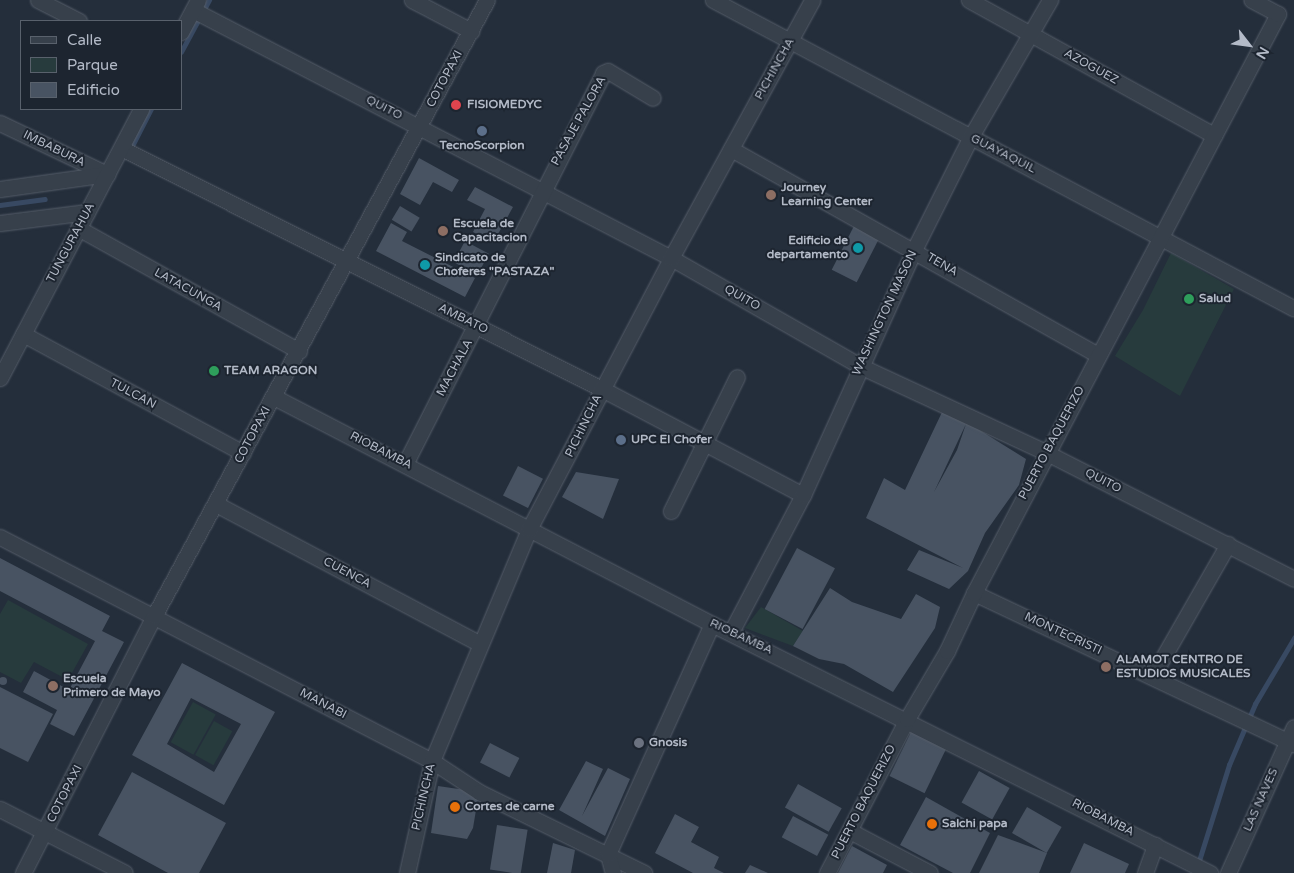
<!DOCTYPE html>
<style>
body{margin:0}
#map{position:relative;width:1294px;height:873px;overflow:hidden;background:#242e3b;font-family:"Varela Round",sans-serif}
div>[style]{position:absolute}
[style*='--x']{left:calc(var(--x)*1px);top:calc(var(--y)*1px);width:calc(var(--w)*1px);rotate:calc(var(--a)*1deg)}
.green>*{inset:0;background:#273b3d;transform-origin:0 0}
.stream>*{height:4.5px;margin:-2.25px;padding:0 2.25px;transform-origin:2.25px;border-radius:2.25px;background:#384962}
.building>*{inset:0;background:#485362;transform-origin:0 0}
.round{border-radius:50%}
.roads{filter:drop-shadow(0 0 1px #555d69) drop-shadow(0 0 1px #555d69)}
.minor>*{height:15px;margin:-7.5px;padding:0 7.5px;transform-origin:7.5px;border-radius:7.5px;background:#37404b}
.dots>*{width:14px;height:14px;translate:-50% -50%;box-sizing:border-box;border:2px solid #1d2530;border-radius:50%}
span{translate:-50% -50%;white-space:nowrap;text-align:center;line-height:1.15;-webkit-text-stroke:4px #1d2530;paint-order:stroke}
.street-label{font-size:12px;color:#b3bac7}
.poi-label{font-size:12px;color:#b3bac7;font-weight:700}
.left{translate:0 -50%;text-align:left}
.right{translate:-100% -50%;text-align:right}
.legend{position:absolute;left:20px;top:20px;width:162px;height:90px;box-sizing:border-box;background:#1d2530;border:1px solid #59616c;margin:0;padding:6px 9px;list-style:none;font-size:15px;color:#b3bac7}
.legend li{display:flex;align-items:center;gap:10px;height:25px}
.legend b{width:25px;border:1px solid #59616c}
.north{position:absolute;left:1224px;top:20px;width:50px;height:50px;-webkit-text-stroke:4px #1d2530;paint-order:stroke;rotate:120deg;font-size:14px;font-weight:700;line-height:20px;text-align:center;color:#b3bac7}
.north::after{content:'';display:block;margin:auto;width:18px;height:22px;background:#b3bac7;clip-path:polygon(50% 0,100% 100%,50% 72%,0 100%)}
</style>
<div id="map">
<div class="green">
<i style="clip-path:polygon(1171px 253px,1234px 289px,1180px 396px,1115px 356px,1143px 310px)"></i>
<i style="clip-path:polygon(8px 600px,88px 644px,68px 680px,34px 662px,21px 683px,0 672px,0 614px)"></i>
<i style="clip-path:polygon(761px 607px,803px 631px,793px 646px,745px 628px)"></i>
<i style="left:193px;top:702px;width:26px;height:46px;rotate:29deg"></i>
<i style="left:214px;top:721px;width:21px;height:39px;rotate:29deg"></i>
</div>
<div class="stream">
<i style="--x:181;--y:52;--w:59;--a:-61.7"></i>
<i style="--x:130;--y:150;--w:46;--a:-62.9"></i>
<i style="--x:0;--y:205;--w:45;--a:-7.6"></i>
<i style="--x:1198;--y:864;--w:104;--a:-72.6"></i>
<i style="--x:1229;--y:765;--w:66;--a:-66.9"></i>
<i style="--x:1255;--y:704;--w:77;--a:-59.4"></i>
</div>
<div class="building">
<i style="clip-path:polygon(419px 158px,459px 180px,452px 192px,433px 182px,420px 205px,400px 194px)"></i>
<i style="clip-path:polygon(475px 187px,513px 207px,493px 243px,473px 232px,485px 209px,467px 200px)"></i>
<i style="left:400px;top:206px;width:23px;height:16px;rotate:31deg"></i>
<i style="clip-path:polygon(391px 223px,407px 232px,402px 241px,475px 278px,465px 297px,376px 251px)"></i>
<i style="left:854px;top:226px;width:28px;height:49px;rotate:27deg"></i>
<i style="left:465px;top:241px;width:27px;height:24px;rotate:28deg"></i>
<i style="clip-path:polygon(evenodd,944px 408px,1026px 459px,1019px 485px,985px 533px,968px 571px,949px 589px,907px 570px,919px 550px,963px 568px,866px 518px,884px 478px,905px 490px,944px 408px,966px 424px,957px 450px,934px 492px,966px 424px)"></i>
<i style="left:518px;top:466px;width:28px;height:33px;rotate:27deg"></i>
<i style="clip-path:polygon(576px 472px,619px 479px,603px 519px,562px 497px)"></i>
<i style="left:797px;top:548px;width:43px;height:69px;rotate:28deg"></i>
<i style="clip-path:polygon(0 558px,110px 616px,102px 631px,124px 642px,74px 736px,50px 724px,57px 710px,23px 692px,34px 671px,69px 690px,95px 641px,0 591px)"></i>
<i style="clip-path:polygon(830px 588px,852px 602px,901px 619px,916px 594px,940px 607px,935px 628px,893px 692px,844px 664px,819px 659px,793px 646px)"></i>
<i style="clip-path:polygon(evenodd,182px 663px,275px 712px,224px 805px,132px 755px,182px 663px,191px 698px,241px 724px,214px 772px,167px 744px,191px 698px)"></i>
<i class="round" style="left:-1px;top:677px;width:8px;height:8px"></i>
<i style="clip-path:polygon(0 687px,53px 714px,28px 762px,0 748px)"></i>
<i style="left:911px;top:732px;width:39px;height:49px;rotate:26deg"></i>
<i style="left:490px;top:743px;width:33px;height:22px;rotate:27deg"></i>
<i style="clip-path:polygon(586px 761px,603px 769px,582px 816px,608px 768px,630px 779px,605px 836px,559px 810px)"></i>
<i style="left:979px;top:771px;width:35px;height:36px;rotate:29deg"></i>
<i style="clip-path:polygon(132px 772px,226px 823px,199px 873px,168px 873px,98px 835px)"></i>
<i style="left:798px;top:784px;width:50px;height:27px;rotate:29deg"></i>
<i style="clip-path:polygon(438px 786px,479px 792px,473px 828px,467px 839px,431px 833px)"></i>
<i style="clip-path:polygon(926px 797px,990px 833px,970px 873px,953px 873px,900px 845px)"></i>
<i style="left:1027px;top:807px;width:40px;height:30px;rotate:30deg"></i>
<i style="clip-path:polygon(675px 814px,699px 827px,691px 842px,719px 857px,714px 868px,724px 873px,693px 873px,655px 853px)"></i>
<i style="left:793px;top:816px;width:40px;height:24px;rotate:28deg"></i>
<i style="left:497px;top:825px;width:31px;height:45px;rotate:9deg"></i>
<i style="clip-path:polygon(998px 835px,1047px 853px,1039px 873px,979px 873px)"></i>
<i style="clip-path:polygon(553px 843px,575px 850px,571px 873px,547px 873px)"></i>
<i style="clip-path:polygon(1084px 843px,1129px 864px,1125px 873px,1070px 873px)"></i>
<i style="clip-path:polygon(852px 846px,887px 865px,883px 873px,838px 873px)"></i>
<i style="clip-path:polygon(750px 865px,768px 873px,745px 873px)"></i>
</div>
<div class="roads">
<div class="minor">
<i style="--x:38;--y:0;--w:46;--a:27.1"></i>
<i style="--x:412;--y:0;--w:67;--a:27.7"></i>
<i style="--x:713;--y:0;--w:657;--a:27.97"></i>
<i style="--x:969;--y:0;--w:280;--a:28.9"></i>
<i style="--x:193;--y:10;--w:539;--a:27.42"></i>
<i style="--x:671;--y:258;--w:218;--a:29.7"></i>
<i style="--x:860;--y:366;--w:206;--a:24.9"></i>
<i style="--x:1047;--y:453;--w:277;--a:27"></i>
<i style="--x:181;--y:32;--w:36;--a:-62"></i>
<i style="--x:0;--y:123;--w:119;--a:25.5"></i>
<i style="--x:121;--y:148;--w:538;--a:26.61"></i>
<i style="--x:602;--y:389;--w:227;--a:27.8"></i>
<i style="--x:731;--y:149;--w:421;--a:29.3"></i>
<i style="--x:0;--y:189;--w:108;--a:-8"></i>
<i style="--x:0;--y:223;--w:88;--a:-7.2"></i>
<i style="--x:78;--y:228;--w:253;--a:29.1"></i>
<i style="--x:23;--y:334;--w:250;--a:28.4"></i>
<i style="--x:0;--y:378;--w:304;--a:-62.3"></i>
<i style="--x:274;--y:397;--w:493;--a:27.4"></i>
<i style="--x:712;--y:624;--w:557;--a:26.57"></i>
<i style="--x:405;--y:464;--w:438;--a:-63.1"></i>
<i style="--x:603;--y:73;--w:5;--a:-22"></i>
<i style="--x:608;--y:71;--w:52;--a:31"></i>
<i style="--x:216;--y:504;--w:297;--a:27.9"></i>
<i style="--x:671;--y:511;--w:149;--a:-63.8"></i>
<i style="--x:0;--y:537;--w:487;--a:27.4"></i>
<i style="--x:432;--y:761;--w:56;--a:33.4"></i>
<i style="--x:479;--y:792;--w:184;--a:26.1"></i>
<i style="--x:974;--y:593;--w:354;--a:25.3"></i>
<i style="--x:731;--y:632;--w:155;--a:-62.3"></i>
<i style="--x:803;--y:495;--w:269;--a:-65.6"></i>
<i style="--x:914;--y:250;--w:125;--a:-63.4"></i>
<i style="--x:970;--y:138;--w:160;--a:-59.9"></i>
<i style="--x:1153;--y:675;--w:151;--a:-60.2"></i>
<i style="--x:0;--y:809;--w:140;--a:27.1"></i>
<i style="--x:850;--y:831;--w:90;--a:27.7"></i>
<i style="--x:23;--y:873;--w:288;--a:-63"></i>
<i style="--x:154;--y:616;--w:700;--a:-61.61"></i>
<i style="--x:407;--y:873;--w:115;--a:-77.4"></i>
<i style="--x:432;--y:761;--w:251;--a:-67.3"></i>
<i style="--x:529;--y:529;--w:306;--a:-62.3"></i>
<i style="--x:671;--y:258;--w:294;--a:-61.3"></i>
<i style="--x:613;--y:873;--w:20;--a:-105"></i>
<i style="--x:608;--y:854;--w:252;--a:-65.7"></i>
<i style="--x:827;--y:873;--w:174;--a:-62.5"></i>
<i style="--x:907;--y:719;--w:79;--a:-59.5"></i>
<i style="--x:947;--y:651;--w:64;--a:-65"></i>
<i style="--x:974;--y:593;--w:654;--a:-62.3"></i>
<i style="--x:1278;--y:14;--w:30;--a:-152"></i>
<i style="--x:1145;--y:873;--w:30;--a:-70"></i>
<i style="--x:1228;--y:873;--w:160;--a:-65.7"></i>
</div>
</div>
<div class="dots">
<i style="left:456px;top:105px;background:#e0444e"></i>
<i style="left:482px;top:131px;background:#5c6f8a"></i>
<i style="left:771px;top:195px;background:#8d6e63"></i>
<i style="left:443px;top:231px;background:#8d6e63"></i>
<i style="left:858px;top:248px;background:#0f9aa8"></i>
<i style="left:425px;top:265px;background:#0f9aa8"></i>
<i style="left:1189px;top:299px;background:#2e9e5b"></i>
<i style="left:214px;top:371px;background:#2e9e5b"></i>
<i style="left:621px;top:440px;background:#5c6f8a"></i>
<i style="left:1106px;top:667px;background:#8d6e63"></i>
<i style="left:53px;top:686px;background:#8d6e63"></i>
<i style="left:639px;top:743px;background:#6b7280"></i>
<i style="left:455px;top:807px;background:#e8710a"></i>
<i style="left:932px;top:824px;background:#e8710a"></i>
</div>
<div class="street-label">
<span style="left:1091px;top:67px;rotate:29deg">AZOGUEZ</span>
<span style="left:775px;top:69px;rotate:-61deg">PICHINCHA</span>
<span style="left:445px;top:79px;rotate:-62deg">COTOPAXI</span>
<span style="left:384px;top:108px;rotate:27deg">QUITO</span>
<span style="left:579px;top:121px;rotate:-61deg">PASAJE PALORA</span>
<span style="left:54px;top:149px;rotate:26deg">IMBABURA</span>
<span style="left:1003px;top:154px;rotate:27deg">GUAYAQUIL</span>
<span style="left:71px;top:243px;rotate:-62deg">TUNGURAHUA</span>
<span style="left:942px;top:265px;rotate:30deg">TENA</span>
<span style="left:188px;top:290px;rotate:29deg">LATACUNGA</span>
<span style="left:742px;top:298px;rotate:30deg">QUITO</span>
<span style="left:885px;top:313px;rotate:-65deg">WASHINGTON MASON</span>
<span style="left:463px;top:319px;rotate:26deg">AMBATO</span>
<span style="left:455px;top:368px;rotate:-62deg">MACHALA</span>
<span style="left:133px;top:394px;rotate:28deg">TULCAN</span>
<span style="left:584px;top:426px;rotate:-64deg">PICHINCHA</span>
<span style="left:253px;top:435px;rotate:-62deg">COTOPAXI</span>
<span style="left:1052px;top:443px;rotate:-62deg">PUERTO BAQUERIZO</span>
<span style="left:381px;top:451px;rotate:27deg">RIOBAMBA</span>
<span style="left:1103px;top:481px;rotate:27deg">QUITO</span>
<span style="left:347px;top:573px;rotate:28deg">CUENCA</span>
<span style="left:1063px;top:634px;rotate:25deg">MONTECRISTI</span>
<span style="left:741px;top:637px;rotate:25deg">RIOBAMBA</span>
<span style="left:323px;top:704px;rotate:28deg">MANABI</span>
<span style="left:65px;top:794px;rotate:-63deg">COTOPAXI</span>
<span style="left:424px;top:797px;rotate:-77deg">PICHINCHA</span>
<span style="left:1261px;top:800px;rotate:-66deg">LAS NAVES</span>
<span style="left:864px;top:802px;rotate:-63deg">PUERTO BAQUERIZO</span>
<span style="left:1103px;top:818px;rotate:27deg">RIOBAMBA</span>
</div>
<div class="poi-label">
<span class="left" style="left:467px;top:105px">FISIOMEDYC</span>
<span style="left:482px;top:146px">TecnoScorpion</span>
<span class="left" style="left:781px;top:195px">Journey<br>Learning Center</span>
<span class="left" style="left:453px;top:231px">Escuela de<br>Capacitacion</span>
<span class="right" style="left:848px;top:248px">Edificio de<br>departamento</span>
<span class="left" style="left:435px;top:265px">Sindicato de<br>Choferes "PASTAZA"</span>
<span class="left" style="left:1199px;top:299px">Salud</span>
<span class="left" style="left:224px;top:371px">TEAM ARAGON</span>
<span class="left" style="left:631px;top:440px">UPC El Chofer</span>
<span class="left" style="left:1116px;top:667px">ALAMOT CENTRO DE<br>ESTUDIOS MUSICALES</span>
<span class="left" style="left:63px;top:686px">Escuela<br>Primero de Mayo</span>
<span class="left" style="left:649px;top:743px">Gnosis</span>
<span class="left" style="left:465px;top:807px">Cortes de carne</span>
<span class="left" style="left:942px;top:824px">Salchi papa</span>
</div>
<ul class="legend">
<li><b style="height:6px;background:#37404b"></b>Calle</li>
<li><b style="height:14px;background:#273b3d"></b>Parque</li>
<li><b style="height:14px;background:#485362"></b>Edificio</li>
</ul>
<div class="north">N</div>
</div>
